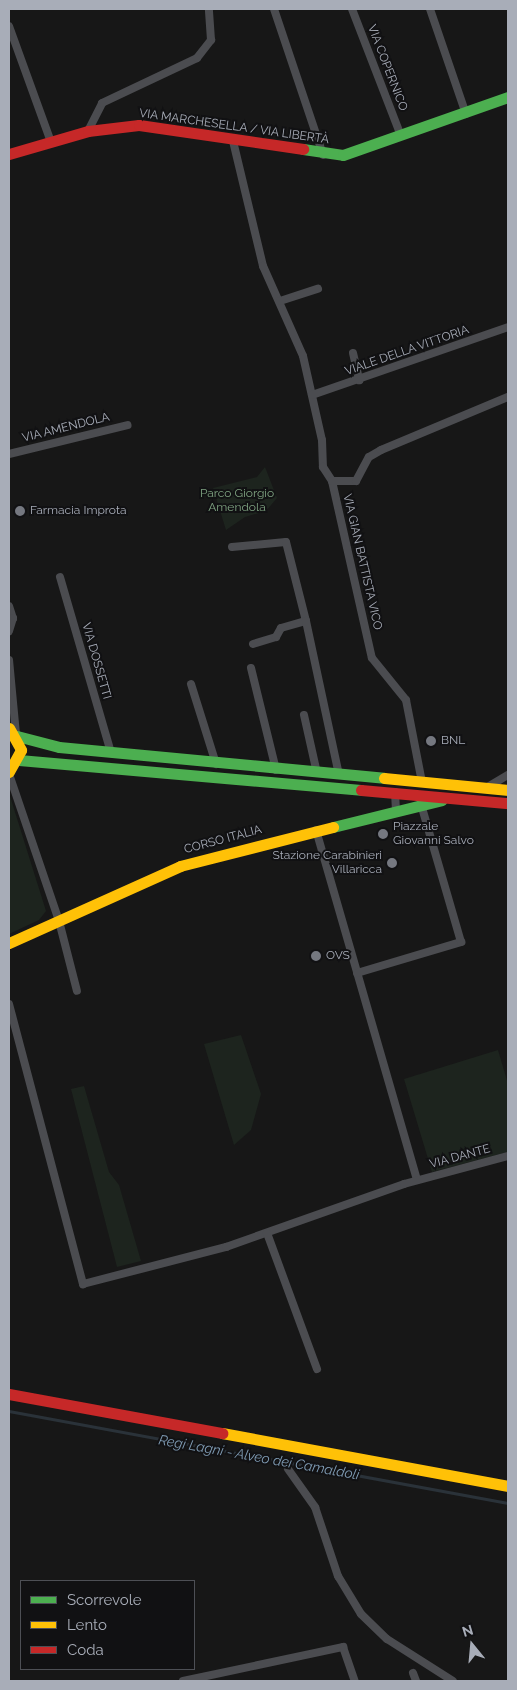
<!DOCTYPE html>
<meta charset="utf-8">
<style>
body{margin:0}
#map{position:relative;width:517px;height:1690px;overflow:hidden;background:#171717;font-family:Raleway,sans-serif}
div>[style]{position:absolute}
[style*='--x']{left:calc(var(--x)*1px);top:calc(var(--y)*1px);width:calc(var(--w)*1px);rotate:calc(var(--a)*1deg)}
.green>*{inset:0;background:#1d241e}
.stream>*{height:2.5px;margin:-1.25px;padding:0 1.25px;transform-origin:1.25px;border-radius:1.25px;background:#2a3239}
.street>*{height:8px;margin:-4px;padding:0 4px;transform-origin:4px;border-radius:4px;background:#4b4c50}
.fast>*{height:11px;margin:-5.5px;padding:0 5.5px;transform-origin:5.5px;border-radius:5.5px;background:#4caf50}
.slow>*{height:11px;margin:-5.5px;padding:0 5.5px;transform-origin:5.5px;border-radius:5.5px;background:#ffc107}
.jam>*{height:11px;margin:-5.5px;padding:0 5.5px;transform-origin:5.5px;border-radius:5.5px;background:#c62828}
.dots>*{width:14px;height:14px;translate:-50% -50%;box-sizing:border-box;border:2px solid #111113;border-radius:50%}
span{translate:-50% -50%;white-space:nowrap;text-align:center;line-height:1.15;-webkit-text-stroke:4px #111113;paint-order:stroke}
.street-label{font-size:12px;color:#a8adb8}
.park-label{font-size:12px;color:#7fa381}
.poi-label{font-size:12px;color:#a8adb8}
.left{translate:0 -50%;text-align:left}
.right{translate:-100% -50%;text-align:right}
.water-label{font-size:14px;color:#7f9bb3;font-style:italic}
.frame{position:absolute;inset:0;border:10px solid #a8adb8;pointer-events:none}
.legend{position:absolute;left:20px;top:1580px;width:175px;height:90px;box-sizing:border-box;background:#111113;border:1px solid #4d4f55;margin:0;padding:6px 9px;list-style:none;font-size:15px;color:#a8adb8}
.legend li{display:flex;align-items:center;gap:10px;height:25px}
.legend b{width:25px;border:1px solid #4d4f55}
.north{position:absolute;left:447px;top:1620px;width:50px;height:50px;-webkit-text-stroke:4px #111113;paint-order:stroke;rotate:343deg;font-size:14px;font-weight:700;line-height:20px;text-align:center;color:#a8adb8}
.north::after{content:'';display:block;margin:auto;width:18px;height:22px;background:#a8adb8;clip-path:polygon(50% 0,100% 100%,50% 72%,0 100%)}
</style>
<div id="map">
<div class="green">
<i style="clip-path:polygon(265px 467px,277px 498px,266px 511px,245px 517px,226px 530px,213px 488px,257px 477px)"></i>
<i style="clip-path:polygon(9px 793px,46px 911px,39px 920px,9px 934px)"></i>
<i style="clip-path:polygon(241px 1035px,261px 1094px,251px 1130px,234px 1145px,204px 1044px)"></i>
<i style="clip-path:polygon(498px 1050px,508px 1084px,508px 1152px,432px 1172px,404px 1079px)"></i>
<i style="clip-path:polygon(84px 1086px,109px 1172px,119px 1185px,141px 1261px,117px 1267px,71px 1089px)"></i>
</div>
<div class="stream">
<i style="--x:9;--y:1411;--w:507;--a:10.45"></i>
</div>
<div class="street">
<i style="--x:274;--y:9;--w:154;--a:71.4"></i>
<i style="--x:352;--y:9;--w:136;--a:68.9"></i>
<i style="--x:430;--y:9;--w:111;--a:71.1"></i>
<i style="--x:9;--y:26;--w:123;--a:70.1"></i>
<i style="--x:88;--y:131;--w:31;--a:-63"></i>
<i style="--x:102;--y:103;--w:105;--a:-25.3"></i>
<i style="--x:197;--y:58;--w:23;--a:-52"></i>
<i style="--x:211;--y:40;--w:31;--a:-94"></i>
<i style="--x:233;--y:141;--w:129;--a:76.5"></i>
<i style="--x:263;--y:266;--w:98;--a:66"></i>
<i style="--x:303;--y:356;--w:86;--a:77.3"></i>
<i style="--x:322;--y:440;--w:27;--a:88"></i>
<i style="--x:323;--y:467;--w:17;--a:57"></i>
<i style="--x:332;--y:481;--w:181;--a:77.3"></i>
<i style="--x:372;--y:658;--w:54;--a:51"></i>
<i style="--x:406;--y:700;--w:84;--a:79"></i>
<i style="--x:280;--y:301;--w:40;--a:-18"></i>
<i style="--x:353;--y:353;--w:28;--a:77"></i>
<i style="--x:312;--y:395;--w:207;--a:-19.1"></i>
<i style="--x:9;--y:454;--w:122;--a:-13.7"></i>
<i style="--x:332;--y:481;--w:24;--a:0"></i>
<i style="--x:356;--y:481;--w:27;--a:-62"></i>
<i style="--x:369;--y:457;--w:14;--a:-30"></i>
<i style="--x:381;--y:450;--w:138;--a:-22.7"></i>
<i style="--x:232;--y:547;--w:54;--a:-5.3"></i>
<i style="--x:286;--y:542;--w:81;--a:75.8"></i>
<i style="--x:60;--y:577;--w:182;--a:73.8"></i>
<i style="--x:9;--y:606;--w:13;--a:72"></i>
<i style="--x:13;--y:618;--w:14;--a:107"></i>
<i style="--x:253;--y:644;--w:24;--a:-17"></i>
<i style="--x:276;--y:637;--w:10;--a:-61"></i>
<i style="--x:281;--y:628;--w:26;--a:-16"></i>
<i style="--x:306;--y:621;--w:157;--a:77.9"></i>
<i style="--x:9;--y:660;--w:74;--a:84.6"></i>
<i style="--x:251;--y:668;--w:105;--a:76.2"></i>
<i style="--x:191;--y:684;--w:84;--a:72.6"></i>
<i style="--x:304;--y:715;--w:59;--a:77.4"></i>
<i style="--x:9;--y:774;--w:155;--a:71.2"></i>
<i style="--x:59;--y:921;--w:72;--a:75.6"></i>
<i style="--x:486;--y:788;--w:26;--a:-31"></i>
<i style="--x:395;--y:792;--w:18;--a:87"></i>
<i style="--x:316;--y:830;--w:364;--a:73.9"></i>
<i style="--x:357;--y:973;--w:109;--a:-16.6"></i>
<i style="--x:461;--y:942;--w:144;--a:-106.2"></i>
<i style="--x:9;--y:1004;--w:290;--a:75.2"></i>
<i style="--x:83;--y:1284;--w:148;--a:-14.5"></i>
<i style="--x:226;--y:1247;--w:189;--a:-19.5"></i>
<i style="--x:404;--y:1184;--w:108;--a:-15.1"></i>
<i style="--x:267;--y:1233;--w:145;--a:69.8"></i>
<i style="--x:288;--y:1469;--w:47;--a:54.6"></i>
<i style="--x:315;--y:1507;--w:73;--a:71.6"></i>
<i style="--x:338;--y:1576;--w:44;--a:58.8"></i>
<i style="--x:361;--y:1614;--w:36;--a:44"></i>
<i style="--x:387;--y:1639;--w:78;--a:32.5"></i>
<i style="--x:413;--y:1673;--w:9;--a:69"></i>
<i style="--x:183;--y:1681;--w:164;--a:-12"></i>
<i style="--x:343;--y:1647;--w:36;--a:71"></i>
</div>
<div class="fast">
<i style="--x:303;--y:149;--w:40;--a:8.5"></i>
<i style="--x:343;--y:155;--w:175;--a:-19.4"></i>
<i style="--x:17;--y:736;--w:43;--a:14.7"></i>
<i style="--x:59;--y:747;--w:326;--a:5.4"></i>
<i style="--x:19;--y:760;--w:343;--a:5"></i>
<i style="--x:333;--y:827;--w:112;--a:-13.9"></i>
</div>
<div class="slow">
<i style="--x:9;--y:728;--w:25;--a:61"></i>
<i style="--x:21;--y:750;--w:25;--a:119"></i>
<i style="--x:384;--y:778;--w:125;--a:5.5"></i>
<i style="--x:9;--y:943;--w:188;--a:-24.2"></i>
<i style="--x:180;--y:866;--w:158;--a:-14.3"></i>
<i style="--x:222;--y:1433;--w:291;--a:10.5"></i>
</div>
<div class="jam">
<i style="--x:9;--y:154;--w:82;--a:-16.2"></i>
<i style="--x:88;--y:131;--w:51;--a:-6.7"></i>
<i style="--x:139;--y:125;--w:166;--a:8.3"></i>
<i style="--x:361;--y:790;--w:148;--a:5.1"></i>
<i style="--x:9;--y:1394;--w:217;--a:10.4"></i>
</div>
<div class="dots">
<i style="left:20px;top:511px;background:#757880"></i>
<i style="left:431px;top:741px;background:#757880"></i>
<i style="left:383px;top:834px;background:#757880"></i>
<i style="left:392px;top:863px;background:#757880"></i>
<i style="left:316px;top:956px;background:#757880"></i>
</div>
<div class="street-label">
<span style="left:387px;top:68px;rotate:69deg">VIA COPERNICO</span>
<span style="left:234px;top:127px;rotate:8deg">VIA MARCHESELLA / VIA LIBERTÀ</span>
<span style="left:407px;top:351px;rotate:-19deg">VIALE DELLA VITTORIA</span>
<span style="left:66px;top:428px;rotate:-14deg">VIA AMENDOLA</span>
<span style="left:362px;top:562px;rotate:77deg">VIA GIAN BATTISTA VICO</span>
<span style="left:96px;top:661px;rotate:74deg">VIA DOSSETTI</span>
<span style="left:223px;top:840px;rotate:-15deg">CORSO ITALIA</span>
<span style="left:460px;top:1157px;rotate:-15deg">VIA DANTE</span>
</div>
<div class="park-label">
<span style="left:237px;top:501px">Parco Giorgio<br>Amendola</span>
</div>
<div class="poi-label">
<span class="left" style="left:30px;top:511px">Farmacia Improta</span>
<span class="left" style="left:441px;top:741px">BNL</span>
<span class="left" style="left:393px;top:834px">Piazzale<br>Giovanni Salvo</span>
<span class="right" style="left:382px;top:863px">Stazione Carabinieri<br>Villaricca</span>
<span class="left" style="left:326px;top:956px">OVS</span>
</div>
<div class="water-label">
<span style="left:259px;top:1457px;rotate:10deg">Regi Lagni - Alveo dei Camaldoli</span>
</div>
<div class="frame"></div>
<ul class="legend">
<li><b style="height:6px;background:#4caf50"></b>Scorrevole</li>
<li><b style="height:6px;background:#ffc107"></b>Lento</li>
<li><b style="height:6px;background:#c62828"></b>Coda</li>
</ul>
<div class="north">N</div>
</div>
